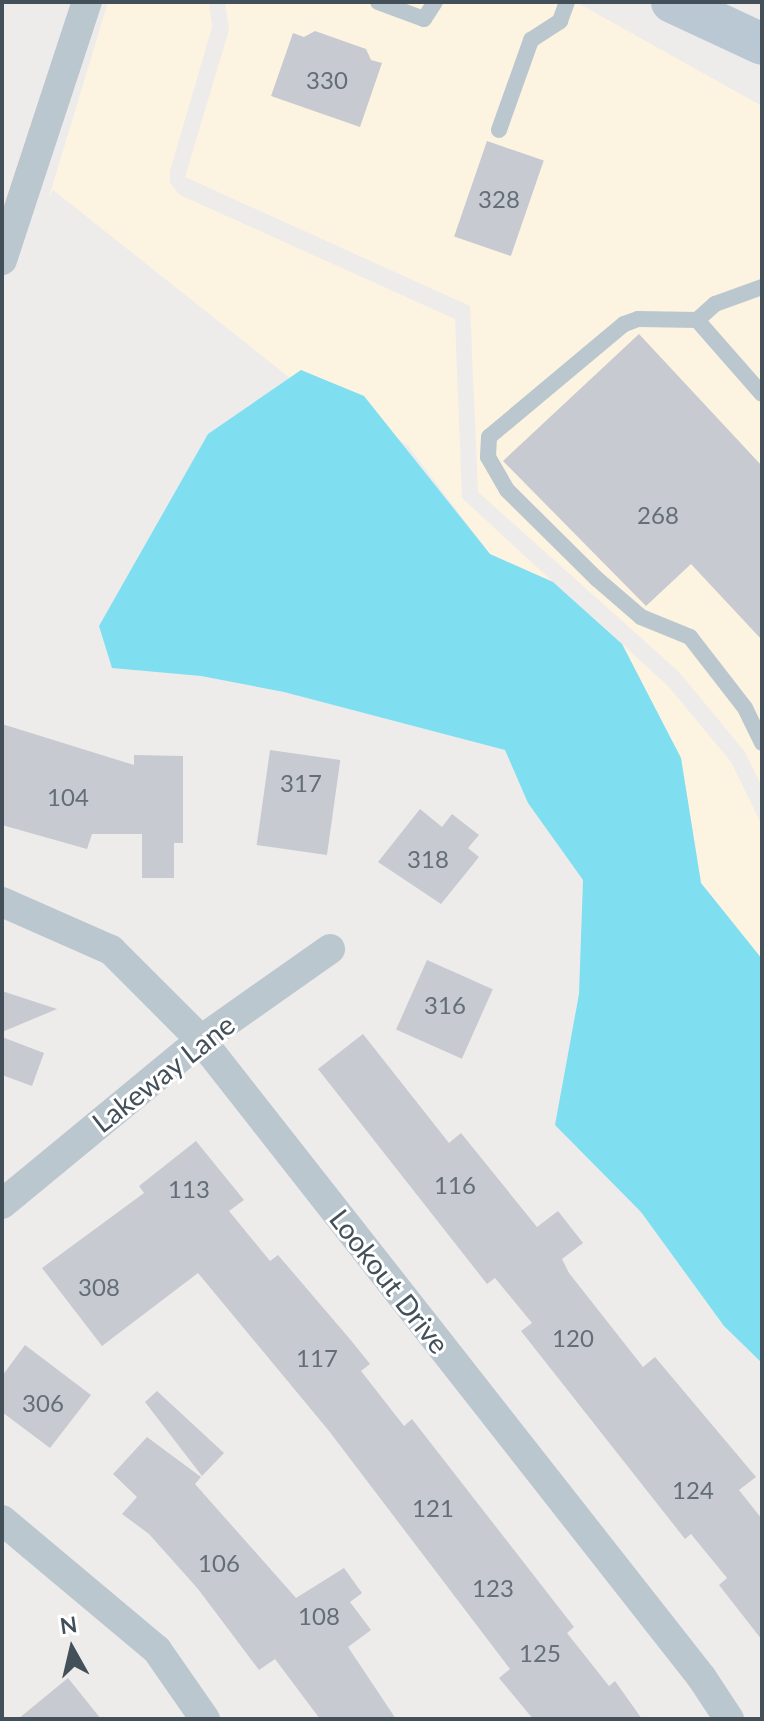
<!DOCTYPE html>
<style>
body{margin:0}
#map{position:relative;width:764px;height:1721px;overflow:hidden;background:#eeebeb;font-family:Lato,sans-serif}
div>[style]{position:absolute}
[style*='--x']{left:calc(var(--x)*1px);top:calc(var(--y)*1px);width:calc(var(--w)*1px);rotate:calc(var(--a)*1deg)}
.commercial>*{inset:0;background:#fcf3e1}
.water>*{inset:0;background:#7fdff0}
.building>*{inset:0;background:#c7cad1;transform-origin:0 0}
.lane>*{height:16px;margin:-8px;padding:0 8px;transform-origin:8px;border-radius:8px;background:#bbc7cf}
.street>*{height:30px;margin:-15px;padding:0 15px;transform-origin:15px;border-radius:15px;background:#bbc7cf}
.secondary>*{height:42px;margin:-21px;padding:0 21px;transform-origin:21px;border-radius:21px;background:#bac8d4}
span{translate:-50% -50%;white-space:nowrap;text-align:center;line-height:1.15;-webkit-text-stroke:6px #fff;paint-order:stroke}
.number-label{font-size:24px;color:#646e77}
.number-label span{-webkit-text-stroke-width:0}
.street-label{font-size:28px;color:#435059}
.frame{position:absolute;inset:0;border:4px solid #435059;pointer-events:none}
.north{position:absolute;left:32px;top:1609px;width:80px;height:80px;-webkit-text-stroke:6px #fff;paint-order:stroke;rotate:352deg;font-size:22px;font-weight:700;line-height:32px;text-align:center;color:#435059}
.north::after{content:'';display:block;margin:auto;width:28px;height:36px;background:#435059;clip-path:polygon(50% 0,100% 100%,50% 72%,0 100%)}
</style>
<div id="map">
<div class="commercial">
<i style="clip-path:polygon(108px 2px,209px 2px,212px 27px,170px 171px,170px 183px,180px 195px,455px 319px,462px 498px,553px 582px,490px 554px,408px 446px,301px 370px,290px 378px,53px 190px,49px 197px)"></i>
<i style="clip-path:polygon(225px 2px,576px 2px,762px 106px,762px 787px,745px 752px,679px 672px,478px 492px,470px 306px,185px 177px,229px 30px)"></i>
<i style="clip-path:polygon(622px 644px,668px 686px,731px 762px,762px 825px,762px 959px,701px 883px,681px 758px)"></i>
</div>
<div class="water">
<i style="clip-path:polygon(301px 370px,364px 396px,490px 554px,553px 582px,622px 644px,681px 758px,701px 883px,762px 959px,762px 1363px,724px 1326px,641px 1212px,555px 1125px,579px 994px,583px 880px,528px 803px,505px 750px,284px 692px,201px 676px,112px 668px,99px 626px,208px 434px)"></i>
</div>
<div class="building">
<i style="clip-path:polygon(315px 31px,366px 49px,371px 60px,382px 63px,360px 127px,271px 96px,293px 33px,304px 37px)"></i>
<i style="left:487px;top:141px;width:60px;height:101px;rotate:19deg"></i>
<i style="clip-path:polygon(639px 334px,762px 466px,762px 640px,691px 564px,646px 606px,503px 461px)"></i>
<i style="clip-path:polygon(2px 724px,134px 765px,134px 755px,183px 756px,183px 843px,174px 843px,174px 878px,142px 878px,142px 834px,92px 834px,87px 849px,2px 825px)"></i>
<i style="left:270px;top:750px;width:71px;height:96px;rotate:8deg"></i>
<i style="clip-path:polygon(420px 809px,442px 827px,452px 814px,479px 835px,468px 848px,479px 857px,441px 904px,378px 862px)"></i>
<i style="left:427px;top:960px;width:72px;height:76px;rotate:24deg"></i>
<i style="clip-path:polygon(2px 991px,57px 1009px,2px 1032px)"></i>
<i style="clip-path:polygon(363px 1034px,449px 1143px,461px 1133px,537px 1227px,558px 1211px,583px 1243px,562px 1259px,569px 1273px,643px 1367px,655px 1357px,756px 1477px,739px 1490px,762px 1519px,762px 1640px,719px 1585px,727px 1578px,691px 1534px,685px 1539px,521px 1331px,532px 1323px,495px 1278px,487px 1284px,318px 1069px)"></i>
<i style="clip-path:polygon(2px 1037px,44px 1053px,32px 1086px,2px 1075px)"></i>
<i style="clip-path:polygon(196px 1141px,244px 1200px,229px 1211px,270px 1261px,278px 1255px,349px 1338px,370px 1364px,361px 1371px,404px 1426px,412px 1419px,574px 1627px,567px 1633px,609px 1686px,615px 1681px,642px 1719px,533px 1719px,499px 1678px,510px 1669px,329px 1431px,198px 1273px,102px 1346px,42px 1268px,144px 1193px,139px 1186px)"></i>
<i style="clip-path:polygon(25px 1345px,91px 1395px,50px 1448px,2px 1412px,2px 1376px)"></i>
<i style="clip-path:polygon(157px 1391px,224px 1453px,202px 1476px,145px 1402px)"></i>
<i style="clip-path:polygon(147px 1437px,201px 1477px,195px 1484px,296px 1598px,344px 1568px,362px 1593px,350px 1602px,371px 1630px,348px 1647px,396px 1719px,320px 1719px,275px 1659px,259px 1670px,198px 1589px,149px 1534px,122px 1514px,137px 1497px,113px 1474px)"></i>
<i style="clip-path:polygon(68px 1678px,101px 1719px,18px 1719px)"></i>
</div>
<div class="lane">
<i style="--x:378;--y:2;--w:49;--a:20.3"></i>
<i style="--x:424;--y:19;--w:20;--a:-57"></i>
<i style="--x:499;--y:130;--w:96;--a:-70.4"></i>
<i style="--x:531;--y:40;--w:35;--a:-33"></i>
<i style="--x:560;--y:21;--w:20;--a:-70"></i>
<i style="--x:762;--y:287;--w:50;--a:160.1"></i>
<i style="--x:715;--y:304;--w:24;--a:138"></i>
<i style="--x:697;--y:320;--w:59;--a:-179"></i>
<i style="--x:638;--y:319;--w:15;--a:160"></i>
<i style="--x:624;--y:324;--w:176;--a:140.1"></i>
<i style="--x:489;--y:437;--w:20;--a:93"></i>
<i style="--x:488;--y:457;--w:38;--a:60"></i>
<i style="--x:507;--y:490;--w:127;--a:44.7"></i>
<i style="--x:597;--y:579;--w:58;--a:40.8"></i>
<i style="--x:641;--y:617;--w:53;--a:22.2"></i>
<i style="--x:690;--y:637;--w:90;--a:52.2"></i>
<i style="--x:745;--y:708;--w:39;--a:64"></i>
<i style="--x:697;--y:320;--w:98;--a:48.7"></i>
</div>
<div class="street">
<i style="--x:2;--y:260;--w:272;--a:-71.8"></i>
<i style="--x:2;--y:902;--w:119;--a:23.8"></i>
<i style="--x:111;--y:950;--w:127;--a:45"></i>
<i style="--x:201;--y:1040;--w:811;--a:51.86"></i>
<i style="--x:702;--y:1678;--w:49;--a:56.6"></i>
<i style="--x:2;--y:1204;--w:258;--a:-39.5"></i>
<i style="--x:201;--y:1040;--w:158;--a:-35.2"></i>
<i style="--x:2;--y:1520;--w:202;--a:40"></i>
<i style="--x:157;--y:1650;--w:84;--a:55.2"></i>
</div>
<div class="secondary">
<i style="--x:672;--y:2;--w:99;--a:25"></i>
</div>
<div class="number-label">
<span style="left:327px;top:80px">330</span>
<span style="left:499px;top:199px">328</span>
<span style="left:658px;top:515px">268</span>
<span style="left:301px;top:783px">317</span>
<span style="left:68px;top:797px">104</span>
<span style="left:428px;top:859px">318</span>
<span style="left:445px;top:1005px">316</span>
<span style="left:455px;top:1185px">116</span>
<span style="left:189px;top:1189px">113</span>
<span style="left:99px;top:1287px">308</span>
<span style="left:573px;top:1338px">120</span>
<span style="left:317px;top:1358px">117</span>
<span style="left:43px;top:1403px">306</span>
<span style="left:693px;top:1490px">124</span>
<span style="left:433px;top:1508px">121</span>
<span style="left:219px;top:1563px">106</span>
<span style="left:493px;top:1588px">123</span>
<span style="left:319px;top:1616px">108</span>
<span style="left:540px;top:1653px">125</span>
</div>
<div class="street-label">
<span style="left:163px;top:1073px;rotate:-38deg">Lakeway Lane</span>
<span style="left:390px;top:1281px;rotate:52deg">Lookout Drive</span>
</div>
<div class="frame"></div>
<div class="north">N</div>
</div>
